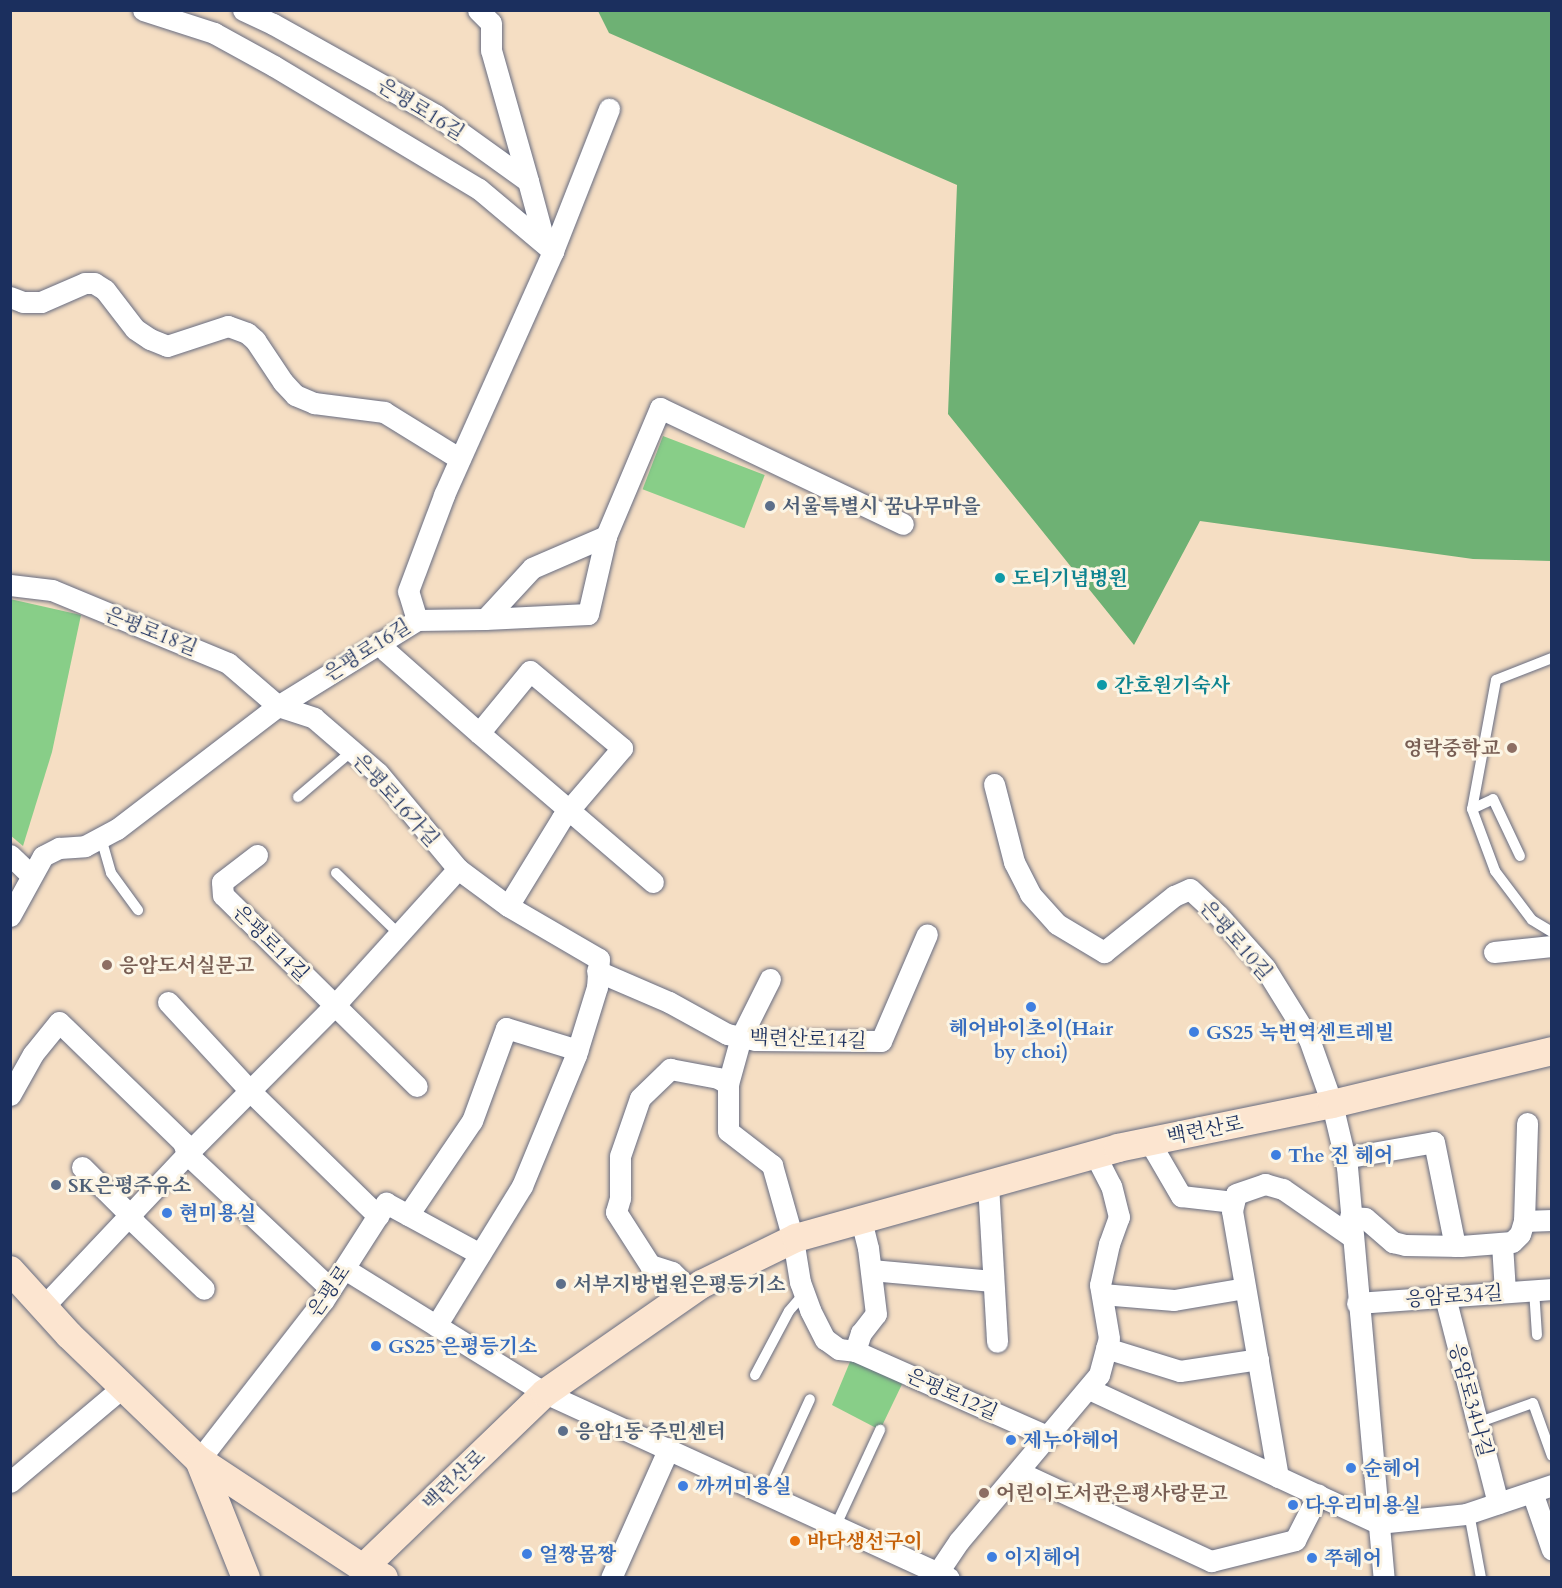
<!DOCTYPE html>
<meta charset="utf-8">
<style>
body{margin:0}
#map{position:relative;width:1562px;height:1588px;overflow:hidden;background:#f5dec3;font-family:Cardo,"Noto Serif KR",serif}
div>[style]{position:absolute}
[style*='--x']{left:calc(var(--x)*1px);top:calc(var(--y)*1px);width:calc(var(--w)*1px);rotate:calc(var(--a)*1deg)}
.green>*{inset:0;background:#88ce88;transform-origin:0 0}
.forest>*{inset:0;background:#6eb174}
.roads{filter:drop-shadow(0 0 2px #676c81) drop-shadow(0 0 2px #676c81)}
.lane>*{height:10px;margin:-5px;padding:0 5px;transform-origin:5px;border-radius:5px;background:#fff}
.street>*{height:21px;margin:-10.5px;padding:0 10.5px;transform-origin:10.5px;border-radius:10.5px;background:#fff}
.secondary>*{height:28px;margin:-14px;padding:0 14px;transform-origin:14px;border-radius:14px;background:#fce5d0}
.dots>*{width:16px;height:16px;translate:-50% -50%;box-sizing:border-box;border:3px solid #fcf5e5;border-radius:50%}
span{translate:-50% -50%;white-space:nowrap;text-align:center;line-height:1.15;-webkit-text-stroke:6px #fcf5e5;paint-order:stroke}
.street-label{font-size:20px;color:#1b2f5e}
.service-label{font-size:20px;color:#4e5e75;font-weight:700}
.left{translate:0 -50%;text-align:left}
.culture-label{font-size:20px;color:#0d838f;font-weight:700}
.education-label{font-size:20px;color:#785e54;font-weight:700}
.right{translate:-100% -50%;text-align:right}
.shop-label{font-size:20px;color:#366cbe;font-weight:700}
.food-label{font-size:20px;color:#c56008;font-weight:700}
.frame{position:absolute;inset:0;border:12px solid #1b2f5e;pointer-events:none}
</style>
<div id="map">
<div class="green">
<i style="left:663px;top:436px;width:109px;height:57px;rotate:21deg"></i>
<i style="clip-path:polygon(10px 599px,81px 615px,52px 752px,23px 846px,10px 835px)"></i>
<i style="clip-path:polygon(852px 1357px,905px 1378px,880px 1430px,832px 1405px)"></i>
</div>
<div class="forest">
<i style="clip-path:polygon(598px 11px,1551px 11px,1551px 561px,1473px 559px,1200px 521px,1134px 645px,948px 414px,957px 185px,609px 33px)"></i>
</div>
<div class="roads">
<div class="lane">
<i style="--x:1552;--y:658;--w:60;--a:158.6"></i>
<i style="--x:1496;--y:680;--w:131;--a:100.5"></i>
<i style="--x:1472;--y:809;--w:66;--a:69.6"></i>
<i style="--x:1495;--y:871;--w:61;--a:52.9"></i>
<i style="--x:1532;--y:920;--w:23;--a:31"></i>
<i style="--x:298;--y:797;--w:71;--a:-40.4"></i>
<i style="--x:1472;--y:809;--w:23;--a:-25"></i>
<i style="--x:1493;--y:799;--w:63;--a:64.7"></i>
<i style="--x:101;--y:838;--w:36;--a:74"></i>
<i style="--x:111;--y:873;--w:46;--a:53.9"></i>
<i style="--x:336;--y:873;--w:88;--a:44.1"></i>
<i style="--x:1534;--y:1290;--w:45;--a:86.2"></i>
<i style="--x:755;--y:1375;--w:72;--a:-62"></i>
<i style="--x:789;--y:1311;--w:23;--a:-49"></i>
<i style="--x:1477;--y:1423;--w:59;--a:-19.7"></i>
<i style="--x:1533;--y:1403;--w:56;--a:70.3"></i>
<i style="--x:767;--y:1493;--w:103;--a:-65.4"></i>
<i style="--x:1469;--y:1513;--w:66;--a:79.5"></i>
<i style="--x:836;--y:1525;--w:105;--a:-65.1"></i>
</div>
<div class="street">
<i style="--x:143;--y:10;--w:75;--a:17.9"></i>
<i style="--x:214;--y:33;--w:68;--a:28.8"></i>
<i style="--x:274;--y:66;--w:239;--a:31"></i>
<i style="--x:479;--y:189;--w:97;--a:40"></i>
<i style="--x:243;--y:10;--w:33;--a:25"></i>
<i style="--x:273;--y:24;--w:187;--a:29.2"></i>
<i style="--x:436;--y:115;--w:113;--a:35.7"></i>
<i style="--x:528;--y:181;--w:54;--a:74.9"></i>
<i style="--x:542;--y:233;--w:12;--a:59"></i>
<i style="--x:478;--y:10;--w:18;--a:45"></i>
<i style="--x:491;--y:23;--w:27;--a:90"></i>
<i style="--x:491;--y:50;--w:136;--a:74.2"></i>
<i style="--x:10;--y:297;--w:14;--a:21"></i>
<i style="--x:23;--y:302;--w:18;--a:0"></i>
<i style="--x:41;--y:302;--w:48;--a:-23.4"></i>
<i style="--x:85;--y:283;--w:9;--a:0"></i>
<i style="--x:94;--y:283;--w:13;--a:32"></i>
<i style="--x:105;--y:290;--w:49;--a:52.4"></i>
<i style="--x:135;--y:329;--w:18;--a:34"></i>
<i style="--x:150;--y:339;--w:18;--a:22"></i>
<i style="--x:167;--y:346;--w:64;--a:-18.2"></i>
<i style="--x:228;--y:326;--w:20;--a:20"></i>
<i style="--x:247;--y:333;--w:11;--a:41"></i>
<i style="--x:255;--y:340;--w:50;--a:56.3"></i>
<i style="--x:283;--y:382;--w:18;--a:47"></i>
<i style="--x:295;--y:395;--w:21;--a:23"></i>
<i style="--x:314;--y:403;--w:71;--a:7.3"></i>
<i style="--x:384;--y:412;--w:89;--a:31.7"></i>
<i style="--x:10;--y:585;--w:42;--a:6.8"></i>
<i style="--x:52;--y:590;--w:191;--a:22.5"></i>
<i style="--x:228;--y:663;--w:66;--a:40.7"></i>
<i style="--x:278;--y:706;--w:38;--a:18"></i>
<i style="--x:314;--y:718;--w:84;--a:40.7"></i>
<i style="--x:378;--y:773;--w:125;--a:50.2"></i>
<i style="--x:458;--y:869;--w:62;--a:36.5"></i>
<i style="--x:508;--y:906;--w:105;--a:30.2"></i>
<i style="--x:599;--y:959;--w:28;--a:94"></i>
<i style="--x:597;--y:987;--w:71;--a:107.2"></i>
<i style="--x:576;--y:1055;--w:142;--a:112.4"></i>
<i style="--x:522;--y:1186;--w:164;--a:121.6"></i>
<i style="--x:485;--y:619;--w:103;--a:-2.8"></i>
<i style="--x:588;--y:614;--w:80;--a:-77"></i>
<i style="--x:417;--y:620;--w:68;--a:-0.8"></i>
<i style="--x:485;--y:619;--w:69;--a:-47.3"></i>
<i style="--x:532;--y:568;--w:81;--a:-23.4"></i>
<i style="--x:606;--y:536;--w:139;--a:-67.1"></i>
<i style="--x:660;--y:408;--w:269;--a:25.5"></i>
<i style="--x:380;--y:642;--w:11;--a:56"></i>
<i style="--x:386;--y:651;--w:124;--a:41.4"></i>
<i style="--x:479;--y:733;--w:229;--a:40.6"></i>
<i style="--x:479;--y:733;--w:80;--a:-50.6"></i>
<i style="--x:530;--y:671;--w:120;--a:39.9"></i>
<i style="--x:622;--y:748;--w:92;--a:130.6"></i>
<i style="--x:562;--y:818;--w:103;--a:121.5"></i>
<i style="--x:994;--y:784;--w:81;--a:75.6"></i>
<i style="--x:1014;--y:862;--w:36;--a:63"></i>
<i style="--x:1030;--y:894;--w:40;--a:48"></i>
<i style="--x:1057;--y:924;--w:55;--a:30.8"></i>
<i style="--x:1104;--y:952;--w:90;--a:-38.7"></i>
<i style="--x:1174;--y:896;--w:17;--a:-24"></i>
<i style="--x:1190;--y:889;--w:38;--a:43"></i>
<i style="--x:1218;--y:915;--w:71;--a:48.4"></i>
<i style="--x:1265;--y:968;--w:84;--a:58.2"></i>
<i style="--x:1309;--y:1039;--w:69;--a:70.5"></i>
<i style="--x:1332;--y:1104;--w:65;--a:76.6"></i>
<i style="--x:1347;--y:1167;--w:413;--a:84.9"></i>
<i style="--x:10;--y:855;--w:29;--a:44"></i>
<i style="--x:257;--y:855;--w:44;--a:142.4"></i>
<i style="--x:222;--y:882;--w:13;--a:86"></i>
<i style="--x:223;--y:895;--w:272;--a:44.6"></i>
<i style="--x:10;--y:916;--w:68;--a:-61.2"></i>
<i style="--x:43;--y:856;--w:18;--a:-27"></i>
<i style="--x:59;--y:848;--w:26;--a:-4"></i>
<i style="--x:85;--y:846;--w:36;--a:-28"></i>
<i style="--x:117;--y:829;--w:203;--a:-37.4"></i>
<i style="--x:278;--y:706;--w:163;--a:-31.7"></i>
<i style="--x:417;--y:620;--w:30;--a:-107"></i>
<i style="--x:408;--y:591;--w:103;--a:-69.4"></i>
<i style="--x:444;--y:495;--w:267;--a:-65.9"></i>
<i style="--x:553;--y:251;--w:153;--a:-68.5"></i>
<i style="--x:1494;--y:952;--w:58;--a:-5.9"></i>
<i style="--x:597;--y:971;--w:78;--a:23.3"></i>
<i style="--x:669;--y:1002;--w:66;--a:28.9"></i>
<i style="--x:727;--y:1034;--w:29;--a:12"></i>
<i style="--x:755;--y:1040;--w:126;--a:0.5"></i>
<i style="--x:881;--y:1041;--w:116;--a:-66.7"></i>
<i style="--x:770;--y:979;--w:65;--a:116.6"></i>
<i style="--x:741;--y:1037;--w:49;--a:105.5"></i>
<i style="--x:728;--y:1084;--w:47;--a:90"></i>
<i style="--x:728;--y:1131;--w:56;--a:37.7"></i>
<i style="--x:772;--y:1165;--w:77;--a:74.2"></i>
<i style="--x:793;--y:1239;--w:44;--a:80.8"></i>
<i style="--x:800;--y:1282;--w:30;--a:70"></i>
<i style="--x:810;--y:1310;--w:33;--a:63"></i>
<i style="--x:825;--y:1339;--w:17;--a:36"></i>
<i style="--x:839;--y:1349;--w:16;--a:7"></i>
<i style="--x:855;--y:1351;--w:212;--a:23.9"></i>
<i style="--x:168;--y:1002;--w:121;--a:47.3"></i>
<i style="--x:250;--y:1091;--w:179;--a:44.3"></i>
<i style="--x:10;--y:1095;--w:47;--a:-60.7"></i>
<i style="--x:33;--y:1054;--w:41;--a:-50.9"></i>
<i style="--x:59;--y:1022;--w:173;--a:44.1"></i>
<i style="--x:183;--y:1142;--w:13;--a:72"></i>
<i style="--x:187;--y:1154;--w:197;--a:43.2"></i>
<i style="--x:1149;--y:1141;--w:64;--a:59.8"></i>
<i style="--x:1181;--y:1196;--w:53;--a:6.5"></i>
<i style="--x:1344;--y:1158;--w:91;--a:-10.1"></i>
<i style="--x:1434;--y:1142;--w:106;--a:78.6"></i>
<i style="--x:82;--y:1167;--w:66;--a:45"></i>
<i style="--x:129;--y:1214;--w:11;--a:56"></i>
<i style="--x:135;--y:1223;--w:95;--a:43.7"></i>
<i style="--x:988;--y:1184;--w:158;--a:86.7"></i>
<i style="--x:408;--y:1215;--w:114;--a:-55.8"></i>
<i style="--x:472;--y:1121;--w:99;--a:-69.9"></i>
<i style="--x:506;--y:1028;--w:75;--a:17"></i>
<i style="--x:1350;--y:1217;--w:15;--a:4"></i>
<i style="--x:1365;--y:1218;--w:37;--a:41"></i>
<i style="--x:1393;--y:1242;--w:12;--a:14"></i>
<i style="--x:1405;--y:1245;--w:56;--a:1"></i>
<i style="--x:1461;--y:1246;--w:51;--a:-4.5"></i>
<i style="--x:1512;--y:1242;--w:11;--a:-45"></i>
<i style="--x:1520;--y:1234;--w:14;--a:-73"></i>
<i style="--x:1524;--y:1221;--w:98;--a:-88.2"></i>
<i style="--x:1524;--y:1221;--w:28;--a:-2"></i>
<i style="--x:1502;--y:1244;--w:48;--a:86.4"></i>
<i style="--x:345;--y:1269;--w:235;--a:31.8"></i>
<i style="--x:545;--y:1393;--w:444;--a:24.6"></i>
<i style="--x:871;--y:1270;--w:122;--a:5.2"></i>
<i style="--x:691;--y:1291;--w:27;--a:-135"></i>
<i style="--x:672;--y:1272;--w:23;--a:-162"></i>
<i style="--x:650;--y:1265;--w:63;--a:-122.7"></i>
<i style="--x:616;--y:1212;--w:15;--a:-74"></i>
<i style="--x:620;--y:1198;--w:42;--a:-90"></i>
<i style="--x:620;--y:1156;--w:61;--a:-71"></i>
<i style="--x:640;--y:1098;--w:42;--a:-44"></i>
<i style="--x:670;--y:1069;--w:49;--a:10.6"></i>
<i style="--x:718;--y:1078;--w:12;--a:31"></i>
<i style="--x:1102;--y:1294;--w:72;--a:4.8"></i>
<i style="--x:1174;--y:1300;--w:72;--a:-9.6"></i>
<i style="--x:1445;--y:1297;--w:213;--a:75.6"></i>
<i style="--x:1357;--y:1303;--w:196;--a:-4.1"></i>
<i style="--x:43;--y:1307;--w:210;--a:-46.7"></i>
<i style="--x:187;--y:1154;--w:209;--a:-45.2"></i>
<i style="--x:334;--y:1006;--w:185;--a:-47.9"></i>
<i style="--x:1106;--y:1348;--w:77;--a:17.3"></i>
<i style="--x:1180;--y:1371;--w:79;--a:-8.7"></i>
<i style="--x:855;--y:1351;--w:19;--a:-72"></i>
<i style="--x:861;--y:1333;--w:24;--a:-52"></i>
<i style="--x:876;--y:1314;--w:66;--a:-96.9"></i>
<i style="--x:868;--y:1248;--w:30;--a:-104"></i>
<i style="--x:1089;--y:1389;--w:319;--a:24.9"></i>
<i style="--x:1378;--y:1523;--w:88;--a:-5.8"></i>
<i style="--x:1466;--y:1514;--w:91;--a:-18.6"></i>
<i style="--x:199;--y:1460;--w:202;--a:-52.1"></i>
<i style="--x:323;--y:1301;--w:117;--a:-57.3"></i>
<i style="--x:386;--y:1203;--w:107;--a:28.5"></i>
<i style="--x:1019;--y:1472;--w:212;--a:24.9"></i>
<i style="--x:1211;--y:1561;--w:87;--a:-14"></i>
<i style="--x:1295;--y:1540;--w:51;--a:-62.9"></i>
<i style="--x:1278;--y:1477;--w:270;--a:-99.8"></i>
<i style="--x:1232;--y:1211;--w:17;--a:-77"></i>
<i style="--x:1236;--y:1194;--w:31;--a:-19"></i>
<i style="--x:1265;--y:1184;--w:19;--a:16"></i>
<i style="--x:1283;--y:1189;--w:84;--a:34.8"></i>
<i style="--x:10;--y:1482;--w:148;--a:-40.1"></i>
<i style="--x:1532;--y:1492;--w:61;--a:71"></i>
<i style="--x:611;--y:1578;--w:142;--a:-66"></i>
<i style="--x:934;--y:1578;--w:45;--a:-56"></i>
<i style="--x:959;--y:1541;--w:217;--a:-49.9"></i>
<i style="--x:1099;--y:1375;--w:38;--a:-75"></i>
<i style="--x:1109;--y:1338;--w:54;--a:-99.6"></i>
<i style="--x:1100;--y:1285;--w:42;--a:-77.6"></i>
<i style="--x:1109;--y:1244;--w:29;--a:-70"></i>
<i style="--x:1119;--y:1217;--w:32;--a:-104"></i>
<i style="--x:1111;--y:1186;--w:36;--a:-117"></i>
</div>
<div class="secondary">
<i style="--x:10;--y:1270;--w:88;--a:47.8"></i>
<i style="--x:69;--y:1335;--w:180;--a:43.9"></i>
<i style="--x:199;--y:1460;--w:196;--a:33.4"></i>
<i style="--x:363;--y:1568;--w:23;--a:25"></i>
<i style="--x:199;--y:1460;--w:127;--a:68.3"></i>
<i style="--x:363;--y:1568;--w:252;--a:-43.9"></i>
<i style="--x:545;--y:1393;--w:191;--a:-34.8"></i>
<i style="--x:702;--y:1284;--w:105;--a:-26.1"></i>
<i style="--x:796;--y:1238;--w:334;--a:-15.6"></i>
<i style="--x:1118;--y:1148;--w:218;--a:-11.6"></i>
<i style="--x:1332;--y:1104;--w:226;--a:-13.5"></i>
</div>
</div>
<div class="dots">
<i style="left:770px;top:506px;background:#5c6f8a"></i>
<i style="left:1000px;top:578px;background:#0f9aa8"></i>
<i style="left:1102px;top:685px;background:#0f9aa8"></i>
<i style="left:1512px;top:748px;background:#8d6e63"></i>
<i style="left:107px;top:965px;background:#8d6e63"></i>
<i style="left:1031px;top:1007px;background:#3f7fe0"></i>
<i style="left:1194px;top:1032px;background:#3f7fe0"></i>
<i style="left:1276px;top:1155px;background:#3f7fe0"></i>
<i style="left:56px;top:1185px;background:#5c6f8a"></i>
<i style="left:167px;top:1213px;background:#3f7fe0"></i>
<i style="left:561px;top:1284px;background:#5c6f8a"></i>
<i style="left:376px;top:1346px;background:#3f7fe0"></i>
<i style="left:563px;top:1431px;background:#5c6f8a"></i>
<i style="left:1011px;top:1440px;background:#3f7fe0"></i>
<i style="left:1351px;top:1468px;background:#3f7fe0"></i>
<i style="left:683px;top:1486px;background:#3f7fe0"></i>
<i style="left:984px;top:1493px;background:#8d6e63"></i>
<i style="left:1293px;top:1505px;background:#3f7fe0"></i>
<i style="left:795px;top:1541px;background:#e8710a"></i>
<i style="left:527px;top:1554px;background:#3f7fe0"></i>
<i style="left:992px;top:1557px;background:#3f7fe0"></i>
<i style="left:1312px;top:1558px;background:#3f7fe0"></i>
</div>
<div class="street-label">
<span style="left:421px;top:109px;rotate:32deg">은평로16길</span>
<span style="left:151px;top:631px;rotate:22deg">은평로18길</span>
<span style="left:367px;top:650px;rotate:-32deg">은평로16길</span>
<span style="left:396px;top:800px;rotate:48deg">은평로16가길</span>
<span style="left:1236px;top:940px;rotate:49deg">은평로10길</span>
<span style="left:271px;top:943px;rotate:45deg">은평로14길</span>
<span style="left:808px;top:1039px;rotate:2deg">백련산로14길</span>
<span style="left:1205px;top:1130px;rotate:-11deg">백련산로</span>
<span style="left:329px;top:1291px;rotate:-55deg">은평로</span>
<span style="left:1454px;top:1296px;rotate:-4deg">응암로34길</span>
<span style="left:952px;top:1394px;rotate:24deg">은평로12길</span>
<span style="left:1471px;top:1400px;rotate:75deg">응암로34나길</span>
<span style="left:454px;top:1480px;rotate:-44deg">백련산로</span>
</div>
<div class="service-label">
<span class="left" style="left:782px;top:506px">서울특별시 꿈나무마을</span>
<span class="left" style="left:68px;top:1185px">SK은평주유소</span>
<span class="left" style="left:573px;top:1284px">서부지방법원은평등기소</span>
<span class="left" style="left:575px;top:1431px">응암1동 주민센터</span>
</div>
<div class="culture-label">
<span class="left" style="left:1012px;top:578px">도티기념병원</span>
<span class="left" style="left:1114px;top:685px">간호원기숙사</span>
</div>
<div class="education-label">
<span class="right" style="left:1500px;top:748px">영락중학교</span>
<span class="left" style="left:119px;top:965px">응암도서실문고</span>
<span class="left" style="left:996px;top:1493px">어린이도서관은평사랑문고</span>
</div>
<div class="shop-label">
<span style="left:1031px;top:1040px">헤어바이초이(Hair<br>by choi)</span>
<span class="left" style="left:1206px;top:1032px">GS25 녹번역센트레빌</span>
<span class="left" style="left:1288px;top:1155px">The 진 헤어</span>
<span class="left" style="left:179px;top:1213px">현미용실</span>
<span class="left" style="left:388px;top:1346px">GS25 은평등기소</span>
<span class="left" style="left:1023px;top:1440px">제누아헤어</span>
<span class="left" style="left:1363px;top:1468px">순헤어</span>
<span class="left" style="left:695px;top:1486px">까꺼미용실</span>
<span class="left" style="left:1305px;top:1505px">다우리미용실</span>
<span class="left" style="left:539px;top:1554px">얼짱몸짱</span>
<span class="left" style="left:1004px;top:1557px">이지헤어</span>
<span class="left" style="left:1324px;top:1558px">쭈헤어</span>
</div>
<div class="food-label">
<span class="left" style="left:807px;top:1541px">바다생선구이</span>
</div>
<div class="frame"></div>
</div>
